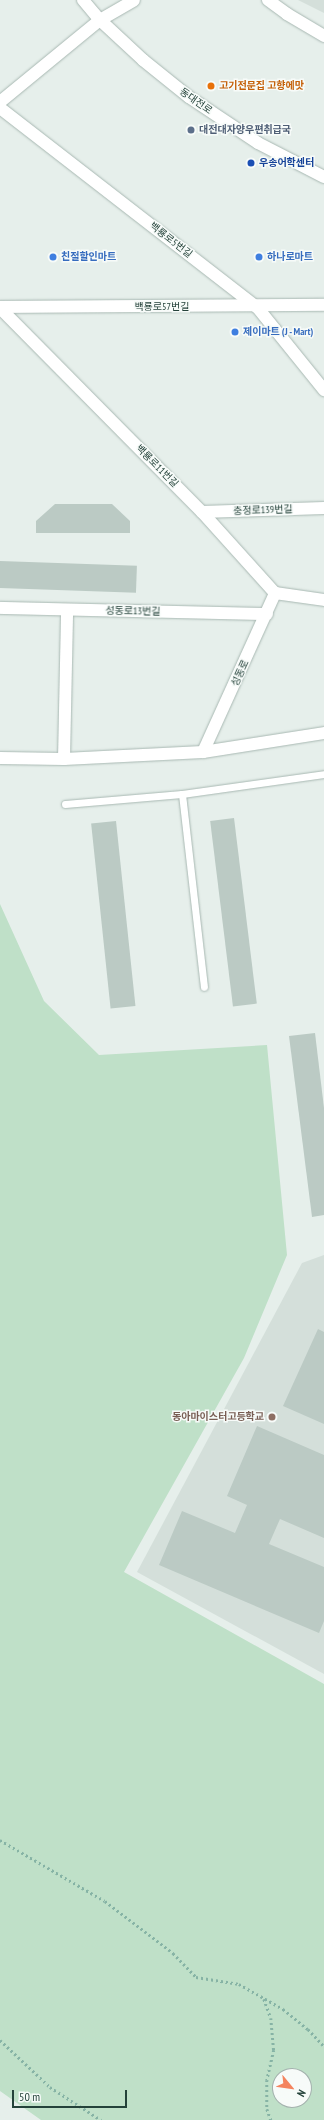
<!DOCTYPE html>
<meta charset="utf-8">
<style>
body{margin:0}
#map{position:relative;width:324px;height:2120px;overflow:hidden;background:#e6efeb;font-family:"PT Sans Narrow","Noto Sans KR",sans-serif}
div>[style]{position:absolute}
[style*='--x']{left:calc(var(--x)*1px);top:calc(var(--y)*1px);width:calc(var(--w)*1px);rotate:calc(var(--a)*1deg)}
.built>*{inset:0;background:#d4dfda}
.green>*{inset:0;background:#bfe0c8}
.building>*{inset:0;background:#bbcac4;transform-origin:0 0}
.path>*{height:2.5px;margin-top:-1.25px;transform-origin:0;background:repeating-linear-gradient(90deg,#86b3a5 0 2px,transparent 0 5px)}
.roads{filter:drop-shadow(0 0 1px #a8b8b2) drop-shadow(0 0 1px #a8b8b2)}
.service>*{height:7px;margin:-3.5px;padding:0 3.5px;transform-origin:3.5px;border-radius:3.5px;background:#fff}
.minor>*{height:12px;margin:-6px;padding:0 6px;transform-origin:6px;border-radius:6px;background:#fff}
.secondary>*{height:12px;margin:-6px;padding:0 6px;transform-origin:6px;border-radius:6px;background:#fff}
.dots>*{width:11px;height:11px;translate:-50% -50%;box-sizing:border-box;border:2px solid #f7fbf9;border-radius:50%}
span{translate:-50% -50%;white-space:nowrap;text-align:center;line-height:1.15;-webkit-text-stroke:3px #f7fbf9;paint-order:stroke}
.food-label{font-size:10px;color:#c56008;font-weight:700}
.left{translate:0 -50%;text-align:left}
.street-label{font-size:10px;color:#24423a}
.service-label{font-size:10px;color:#4e5e75;font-weight:700}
.transit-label{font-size:10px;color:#164399;font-weight:700}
.shop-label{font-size:10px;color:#366cbe;font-weight:700}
.education-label{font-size:10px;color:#785e54;font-weight:700}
.right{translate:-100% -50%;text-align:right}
.north{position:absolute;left:272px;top:2068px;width:40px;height:40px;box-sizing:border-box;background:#f7fbf9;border:1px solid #a3b1ad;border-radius:50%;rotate:119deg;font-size:11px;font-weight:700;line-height:16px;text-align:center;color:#24423a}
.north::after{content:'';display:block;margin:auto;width:14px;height:18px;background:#f4845f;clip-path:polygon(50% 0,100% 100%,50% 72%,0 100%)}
.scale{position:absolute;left:12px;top:2090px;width:115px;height:18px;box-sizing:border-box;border:2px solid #24423a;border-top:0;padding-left:5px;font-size:12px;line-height:14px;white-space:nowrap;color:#24423a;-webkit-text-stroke:3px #f7fbf9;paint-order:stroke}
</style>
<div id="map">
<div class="built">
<i style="clip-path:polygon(298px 0,324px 0,324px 13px)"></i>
<i style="clip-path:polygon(324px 1255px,324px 1674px,137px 1572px,302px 1263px)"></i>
</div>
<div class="green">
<i style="clip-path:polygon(evenodd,0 904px,44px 1001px,99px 1055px,267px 1045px,287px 1255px,244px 1358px,124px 1572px,324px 1684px,324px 2120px,41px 2120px,0 2091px,0 904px,280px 2076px,304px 2076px,304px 2100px,280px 2100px,280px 2076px)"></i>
</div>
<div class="building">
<i style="clip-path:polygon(55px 504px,112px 504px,130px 521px,130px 533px,36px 533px,36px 521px)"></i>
<i style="left:0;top:561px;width:137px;height:27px;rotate:2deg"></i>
<i style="left:234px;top:818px;width:187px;height:24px;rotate:83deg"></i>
<i style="left:116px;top:821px;width:186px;height:25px;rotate:84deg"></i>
<i style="clip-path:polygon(315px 1033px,324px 1108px,324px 1215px,312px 1217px,289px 1036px)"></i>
<i style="clip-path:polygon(318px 1329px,324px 1332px,324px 1424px,283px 1406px)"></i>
<i style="clip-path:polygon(257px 1426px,324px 1455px,324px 1538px,280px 1519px,269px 1544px,324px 1567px,324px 1621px,319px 1633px,159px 1565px,182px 1511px,235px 1533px,247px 1505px,227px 1496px)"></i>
</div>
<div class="path">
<i style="--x:0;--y:1840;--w:121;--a:30.2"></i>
<i style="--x:105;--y:1901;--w:86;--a:37.4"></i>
<i style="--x:173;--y:1953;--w:33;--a:46"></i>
<i style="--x:196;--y:1977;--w:44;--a:9.2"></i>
<i style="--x:239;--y:1984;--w:51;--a:29.6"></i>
<i style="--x:283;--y:2009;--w:32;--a:39"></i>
<i style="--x:308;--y:2029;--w:23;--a:47"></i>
<i style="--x:264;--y:1999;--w:20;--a:70"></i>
<i style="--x:271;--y:2018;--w:32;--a:85"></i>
<i style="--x:274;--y:2050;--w:31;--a:103"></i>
<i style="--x:267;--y:2080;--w:29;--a:90"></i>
<i style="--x:267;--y:2109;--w:12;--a:70"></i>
<i style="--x:0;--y:2040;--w:69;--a:43.2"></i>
<i style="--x:50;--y:2087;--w:61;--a:32.9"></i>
</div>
<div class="roads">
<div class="service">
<i style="--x:182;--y:794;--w:194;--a:83.5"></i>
<i style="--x:65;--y:804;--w:117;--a:-4.9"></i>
<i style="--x:182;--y:794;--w:143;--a:-8"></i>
</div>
<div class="minor">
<i style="--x:268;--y:0;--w:24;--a:36"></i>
<i style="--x:287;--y:14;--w:43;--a:30.7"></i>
<i style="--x:0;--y:102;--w:129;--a:-39.4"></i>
<i style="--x:100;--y:20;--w:39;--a:-30"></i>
<i style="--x:0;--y:108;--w:325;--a:37.8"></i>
<i style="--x:257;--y:307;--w:107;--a:51.1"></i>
<i style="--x:0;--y:307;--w:324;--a:-0.4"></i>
<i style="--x:0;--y:308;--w:287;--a:45.3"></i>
<i style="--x:202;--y:512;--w:109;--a:48"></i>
<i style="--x:275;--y:593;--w:49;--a:8.1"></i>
<i style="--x:202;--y:512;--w:122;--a:-1.9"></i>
<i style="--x:0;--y:608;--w:267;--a:1.3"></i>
<i style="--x:203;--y:752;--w:175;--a:-65.6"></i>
<i style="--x:0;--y:758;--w:64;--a:0.9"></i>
<i style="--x:64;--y:759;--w:139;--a:-2.9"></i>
<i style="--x:203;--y:752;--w:122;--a:-8.9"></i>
<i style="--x:64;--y:759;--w:149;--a:-88.8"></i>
</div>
<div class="secondary">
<i style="--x:83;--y:0;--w:26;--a:50"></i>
<i style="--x:100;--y:20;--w:59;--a:42.9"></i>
<i style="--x:143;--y:60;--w:59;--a:38.8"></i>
<i style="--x:189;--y:97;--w:83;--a:33.7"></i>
<i style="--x:258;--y:143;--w:74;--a:27.3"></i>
</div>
</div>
<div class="dots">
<i style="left:211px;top:86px;background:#e8710a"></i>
<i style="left:191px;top:130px;background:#5c6f8a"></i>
<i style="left:251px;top:163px;background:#1a4fb4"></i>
<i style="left:53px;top:257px;background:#3f7fe0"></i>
<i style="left:259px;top:257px;background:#3f7fe0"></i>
<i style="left:235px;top:332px;background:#3f7fe0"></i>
<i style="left:272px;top:1417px;background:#8d6e63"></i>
</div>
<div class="food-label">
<span class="left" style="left:219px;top:86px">고기전문집 고향에맛</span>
</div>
<div class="street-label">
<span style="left:196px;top:101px;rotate:35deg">동대전로</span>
<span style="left:171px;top:240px;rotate:38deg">백룡로5번길</span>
<span style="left:162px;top:307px">백룡로57번길</span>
<span style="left:157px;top:466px;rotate:45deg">백룡로11번길</span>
<span style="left:263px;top:510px;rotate:-2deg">충정로139번길</span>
<span style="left:133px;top:611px;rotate:1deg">성동로13번길</span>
<span style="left:240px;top:673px;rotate:-65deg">성동로</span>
</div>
<div class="service-label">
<span class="left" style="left:199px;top:130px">대전대자양우편취급국</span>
</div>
<div class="transit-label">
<span class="left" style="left:259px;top:163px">우송어학센터</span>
</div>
<div class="shop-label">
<span class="left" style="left:61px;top:257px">친절할인마트</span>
<span class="left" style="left:267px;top:257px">하나로마트</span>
<span class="left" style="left:243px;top:332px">제이마트 (J - Mart)</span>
</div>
<div class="education-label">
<span class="right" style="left:264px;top:1417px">동아마이스터고등학교</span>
</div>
<div class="north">N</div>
<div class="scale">50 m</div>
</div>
